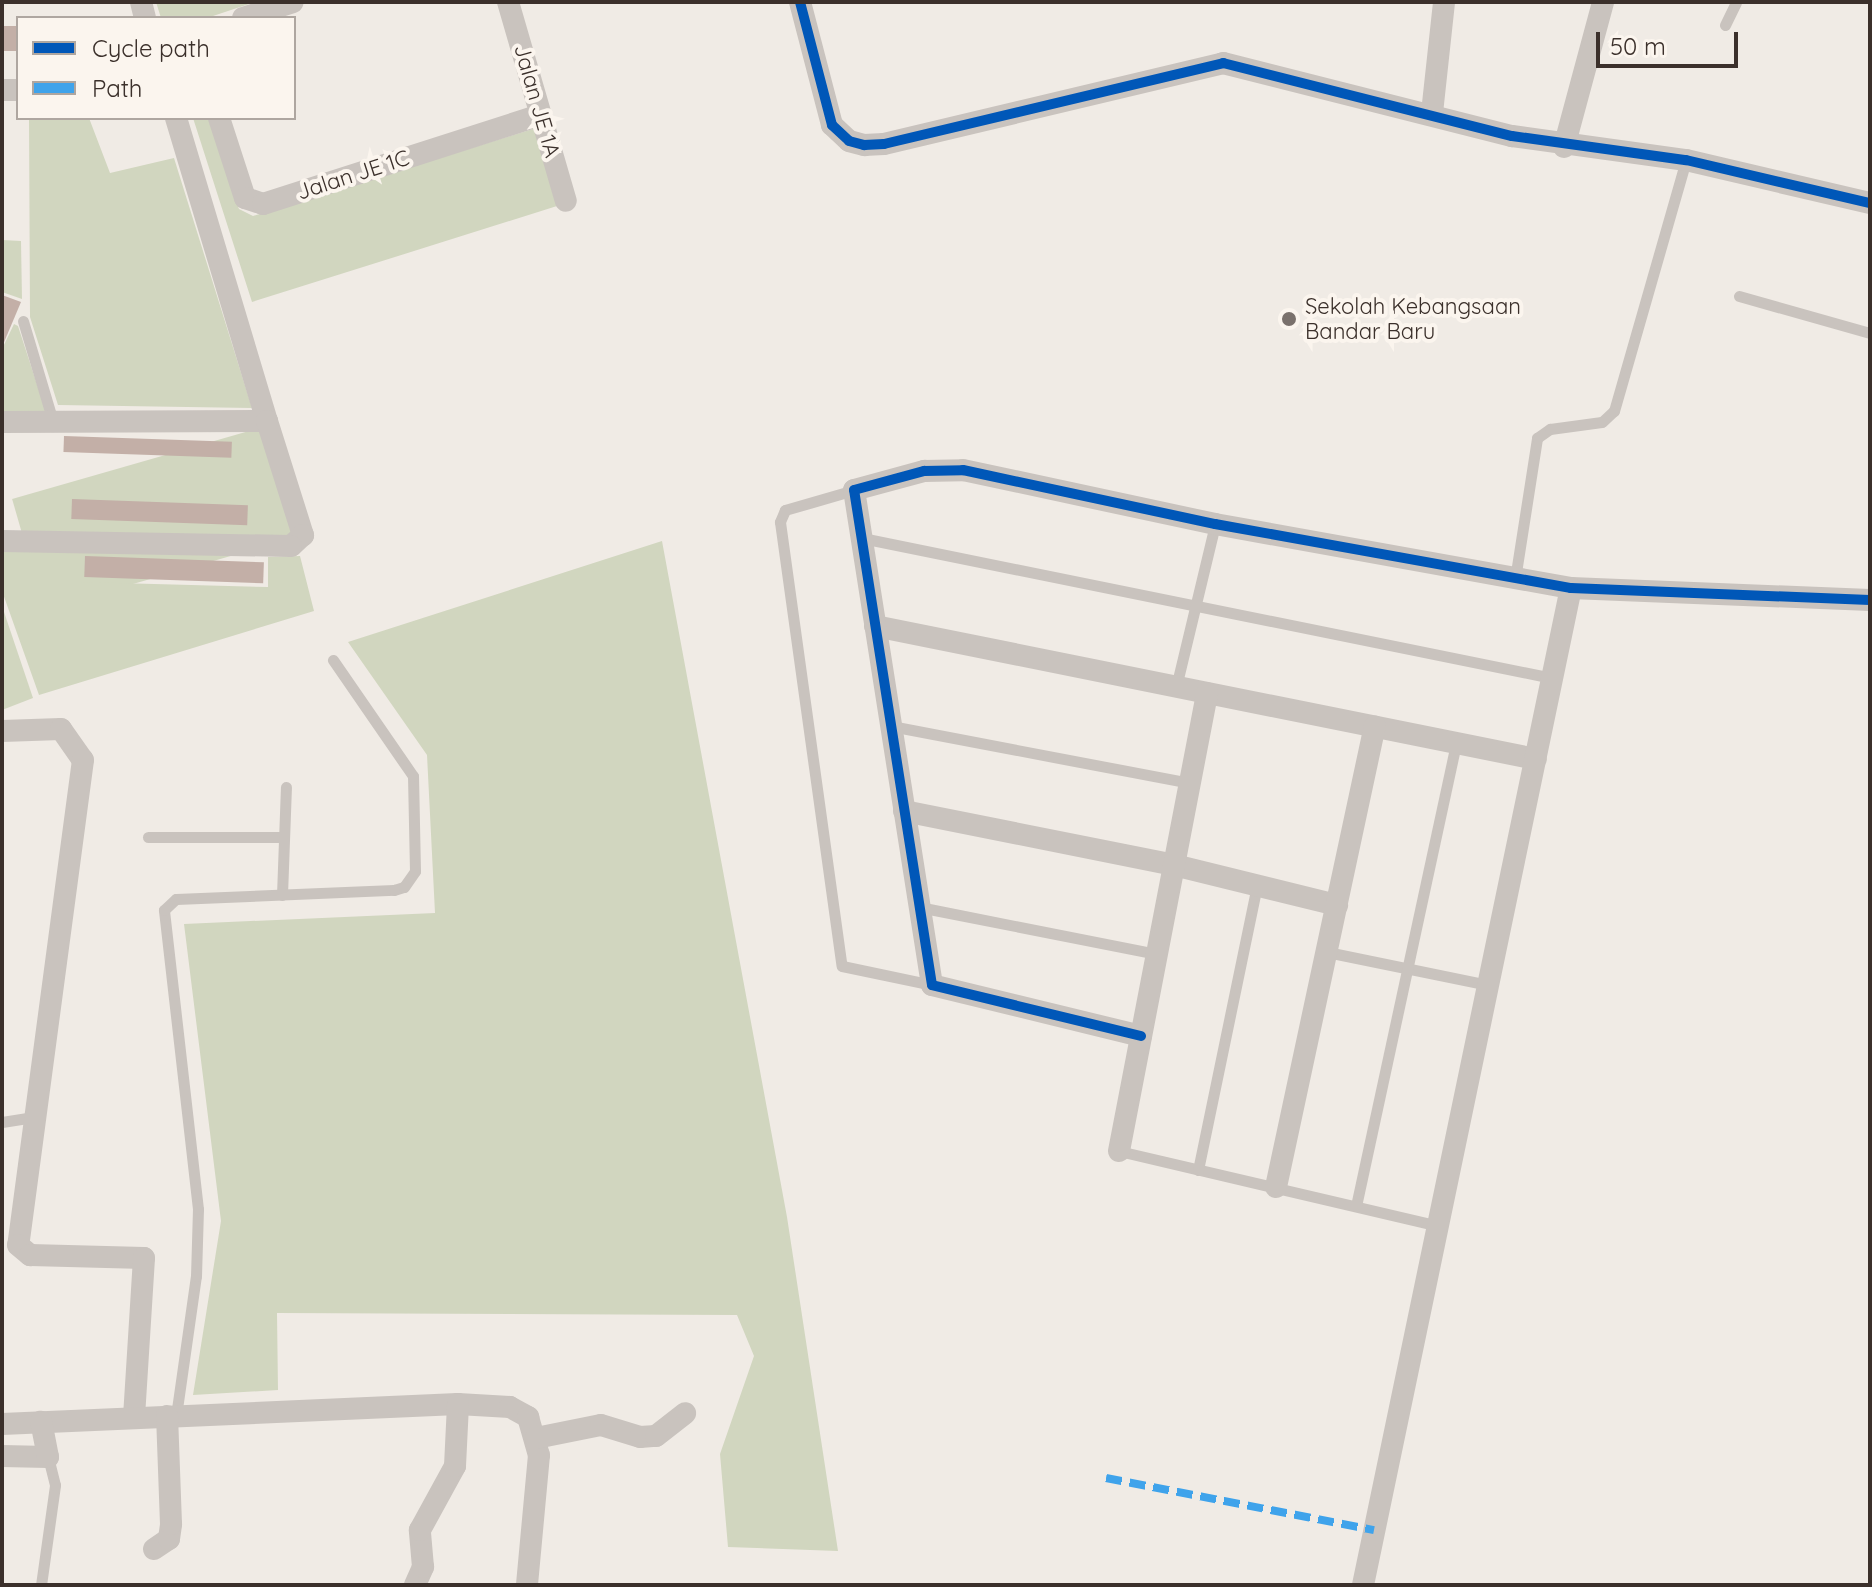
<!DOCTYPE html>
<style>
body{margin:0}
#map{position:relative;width:1872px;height:1587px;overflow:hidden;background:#f0ebe5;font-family:Quicksand,sans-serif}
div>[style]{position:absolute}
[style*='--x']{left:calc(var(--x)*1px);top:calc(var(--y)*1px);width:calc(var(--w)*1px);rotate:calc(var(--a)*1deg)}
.green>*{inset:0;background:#d1d6bf;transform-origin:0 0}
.building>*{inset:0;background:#c3afa7;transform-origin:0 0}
.lane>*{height:11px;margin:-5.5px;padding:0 5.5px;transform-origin:5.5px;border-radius:5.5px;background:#c9c3be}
.street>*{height:22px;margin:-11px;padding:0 11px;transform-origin:11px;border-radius:11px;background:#c9c3be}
.quiet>*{height:8px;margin-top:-4px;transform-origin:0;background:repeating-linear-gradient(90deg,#3fa3eb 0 16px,transparent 0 24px)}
.cycleway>*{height:10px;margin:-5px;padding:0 5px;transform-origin:5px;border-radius:5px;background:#0057b8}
.dots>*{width:22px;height:22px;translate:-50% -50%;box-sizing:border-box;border:4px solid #fbf5ee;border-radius:50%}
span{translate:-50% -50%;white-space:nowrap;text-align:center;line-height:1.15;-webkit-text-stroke:8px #fbf5ee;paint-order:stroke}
.street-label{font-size:22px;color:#3b302b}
.poi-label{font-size:22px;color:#3b302b}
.left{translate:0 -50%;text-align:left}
.frame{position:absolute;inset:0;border:4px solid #3b302b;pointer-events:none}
.legend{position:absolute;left:16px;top:16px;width:280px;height:104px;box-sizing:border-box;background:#fbf5ee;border:2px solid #aea6a0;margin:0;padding:10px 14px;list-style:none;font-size:24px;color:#3b302b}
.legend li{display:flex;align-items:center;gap:16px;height:40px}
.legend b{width:40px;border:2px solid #aea6a0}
.scale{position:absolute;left:1596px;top:32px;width:142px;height:36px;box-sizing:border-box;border:4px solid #3b302b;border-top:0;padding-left:10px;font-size:24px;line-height:28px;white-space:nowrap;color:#3b302b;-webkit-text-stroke:6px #fbf5ee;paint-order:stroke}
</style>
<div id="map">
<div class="green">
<i style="clip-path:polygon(156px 2px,255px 2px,207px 18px,161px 18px)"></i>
<i style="clip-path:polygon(29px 118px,89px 118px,110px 173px,174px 158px,252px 408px,58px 405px,30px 317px)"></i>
<i style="clip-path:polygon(193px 118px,209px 118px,239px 209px,253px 216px,536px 128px,557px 206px,252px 302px)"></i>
<i style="clip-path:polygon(2px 240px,21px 241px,22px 299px,2px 292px)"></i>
<i style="clip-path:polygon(14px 324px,18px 326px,46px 412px,2px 417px,2px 349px)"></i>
<i style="left:263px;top:427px;width:115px;height:261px;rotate:74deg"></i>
<i style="clip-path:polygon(662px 541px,787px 1217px,838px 1551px,728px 1547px,720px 1454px,754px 1356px,737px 1315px,277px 1313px,278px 1390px,193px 1395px,221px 1221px,184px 924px,435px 913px,427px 755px,348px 642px)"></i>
<i style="clip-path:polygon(2px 550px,80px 551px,80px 582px,268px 587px,268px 557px,300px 556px,314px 611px,39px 695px,2px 591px)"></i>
<i style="clip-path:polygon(2px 606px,33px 698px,2px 710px)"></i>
</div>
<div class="building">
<i style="left:2px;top:26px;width:16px;height:25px"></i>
<i style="clip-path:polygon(2px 295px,21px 302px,2px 347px)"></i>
<i style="left:64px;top:436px;width:168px;height:16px;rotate:2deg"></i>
<i style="left:72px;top:499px;width:176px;height:20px;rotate:2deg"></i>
<i style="left:85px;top:556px;width:179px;height:21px;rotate:2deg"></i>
</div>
<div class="lane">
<i style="--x:1725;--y:25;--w:25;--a:-64"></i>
<i style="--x:1739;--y:296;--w:136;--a:15.8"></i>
<i style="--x:23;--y:321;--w:101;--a:73.4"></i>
<i style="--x:854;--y:490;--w:72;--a:163.8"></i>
<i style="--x:785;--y:510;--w:13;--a:113"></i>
<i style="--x:780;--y:522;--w:448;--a:82.1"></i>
<i style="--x:842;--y:966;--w:92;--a:11.9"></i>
<i style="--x:862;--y:538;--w:704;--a:11.47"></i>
<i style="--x:1515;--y:579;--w:143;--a:-81.1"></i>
<i style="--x:1537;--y:438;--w:16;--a:-35"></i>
<i style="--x:1550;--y:429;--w:52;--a:-7.7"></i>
<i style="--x:1602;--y:422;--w:16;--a:-43"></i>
<i style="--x:1614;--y:411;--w:261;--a:-74"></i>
<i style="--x:1176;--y:687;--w:168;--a:-76.5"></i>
<i style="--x:891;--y:726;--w:304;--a:10.8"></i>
<i style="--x:148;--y:837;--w:136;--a:0"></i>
<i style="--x:282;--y:895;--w:108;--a:-87.9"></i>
<i style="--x:919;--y:907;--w:243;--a:11.2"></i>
<i style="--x:1327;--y:952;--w:164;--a:11.6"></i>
<i style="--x:2;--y:1122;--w:32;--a:-9"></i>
<i style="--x:1119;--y:1151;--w:328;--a:13.2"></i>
<i style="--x:1198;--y:1170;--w:291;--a:-78.3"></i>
<i style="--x:1356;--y:1206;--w:474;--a:-77.8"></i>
<i style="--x:176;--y:1416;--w:141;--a:-81.9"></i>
<i style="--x:196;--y:1276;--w:67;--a:-88.3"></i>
<i style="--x:198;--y:1209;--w:301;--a:-96.5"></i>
<i style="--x:164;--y:910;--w:16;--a:-43"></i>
<i style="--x:176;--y:899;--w:218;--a:-2.4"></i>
<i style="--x:394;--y:890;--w:10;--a:-17"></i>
<i style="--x:404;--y:887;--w:19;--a:-55"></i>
<i style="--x:415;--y:871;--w:95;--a:-91.2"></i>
<i style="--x:413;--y:776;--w:141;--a:-124.6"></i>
<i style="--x:41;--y:1585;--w:101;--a:-82"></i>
<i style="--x:55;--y:1485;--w:29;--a:-104"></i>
</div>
<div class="street">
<i style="--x:141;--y:2;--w:16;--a:76"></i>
<i style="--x:508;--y:2;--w:207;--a:73.8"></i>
<i style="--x:800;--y:2;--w:127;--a:75.4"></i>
<i style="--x:832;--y:125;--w:23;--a:43"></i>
<i style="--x:849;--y:141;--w:16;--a:15"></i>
<i style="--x:864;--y:145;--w:20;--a:-3"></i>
<i style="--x:884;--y:144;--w:349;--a:-13.4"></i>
<i style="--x:1223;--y:63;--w:298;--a:14.2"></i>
<i style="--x:1512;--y:136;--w:176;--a:7.9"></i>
<i style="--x:1686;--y:160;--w:189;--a:13.2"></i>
<i style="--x:243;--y:18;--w:52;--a:-17.7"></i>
<i style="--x:2;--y:90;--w:16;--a:0"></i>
<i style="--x:1432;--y:113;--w:112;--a:-83.8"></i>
<i style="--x:176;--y:118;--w:316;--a:73.3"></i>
<i style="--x:219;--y:118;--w:84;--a:72"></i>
<i style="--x:245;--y:198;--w:19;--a:18"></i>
<i style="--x:263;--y:204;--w:292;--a:-17.8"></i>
<i style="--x:1564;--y:147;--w:150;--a:-74.9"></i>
<i style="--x:2;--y:422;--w:265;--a:-0.2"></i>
<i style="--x:267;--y:421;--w:120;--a:72.5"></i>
<i style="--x:303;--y:535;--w:16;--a:137"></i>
<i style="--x:291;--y:546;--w:289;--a:-179"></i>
<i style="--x:875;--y:626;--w:674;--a:11.38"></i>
<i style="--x:2;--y:731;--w:59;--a:-1.9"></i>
<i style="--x:61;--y:729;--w:38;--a:55"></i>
<i style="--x:83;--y:760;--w:489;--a:97.6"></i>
<i style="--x:18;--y:1245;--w:16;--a:40"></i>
<i style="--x:30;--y:1255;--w:114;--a:1.5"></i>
<i style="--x:144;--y:1258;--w:160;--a:93.6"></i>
<i style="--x:904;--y:811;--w:275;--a:11.3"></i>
<i style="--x:1174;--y:865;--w:168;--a:13.8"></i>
<i style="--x:1141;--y:1036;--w:215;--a:-166.3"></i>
<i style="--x:932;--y:985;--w:501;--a:-98.95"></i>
<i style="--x:854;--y:490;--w:73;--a:-15.2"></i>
<i style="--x:924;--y:471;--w:39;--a:-1"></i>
<i style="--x:963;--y:470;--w:258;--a:12.1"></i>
<i style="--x:1215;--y:524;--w:362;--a:10.2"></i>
<i style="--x:1571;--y:588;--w:299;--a:2.3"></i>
<i style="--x:1119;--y:1151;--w:466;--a:-79.1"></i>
<i style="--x:1276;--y:1187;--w:471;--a:-77.9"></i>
<i style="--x:2;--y:1424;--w:456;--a:-2.5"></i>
<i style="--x:458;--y:1404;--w:52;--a:3.3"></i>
<i style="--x:510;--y:1407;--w:21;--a:29"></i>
<i style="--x:528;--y:1417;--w:40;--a:74"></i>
<i style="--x:539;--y:1455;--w:131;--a:95.3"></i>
<i style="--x:536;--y:1438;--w:66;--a:-11.3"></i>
<i style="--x:601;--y:1425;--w:41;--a:17.1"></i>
<i style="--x:640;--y:1437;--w:16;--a:-4"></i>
<i style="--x:656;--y:1436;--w:37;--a:-38"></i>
<i style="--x:2;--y:1456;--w:46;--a:1.2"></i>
<i style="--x:48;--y:1457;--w:36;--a:-101"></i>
<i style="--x:154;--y:1549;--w:18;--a:-34"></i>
<i style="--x:169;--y:1539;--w:15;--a:-82"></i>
<i style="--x:171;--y:1524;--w:108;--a:-92.1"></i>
<i style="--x:415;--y:1585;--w:20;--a:-66"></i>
<i style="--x:423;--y:1567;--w:37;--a:-95"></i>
<i style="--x:420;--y:1530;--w:73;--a:-61.3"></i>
<i style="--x:455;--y:1466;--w:62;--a:-87.2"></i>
<i style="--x:1363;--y:1585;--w:1018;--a:-78.22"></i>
</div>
<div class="quiet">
<i style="--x:1106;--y:1478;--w:273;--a:11"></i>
</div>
<div class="cycleway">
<i style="--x:800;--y:2;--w:127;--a:75.4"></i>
<i style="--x:832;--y:125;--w:23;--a:43"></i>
<i style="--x:849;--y:141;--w:16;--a:15"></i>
<i style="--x:864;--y:145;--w:20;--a:-3"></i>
<i style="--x:884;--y:144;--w:349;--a:-13.4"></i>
<i style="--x:1223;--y:63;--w:298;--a:14.2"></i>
<i style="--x:1512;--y:136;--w:176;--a:7.9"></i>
<i style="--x:1686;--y:160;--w:189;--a:13.2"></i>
<i style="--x:1141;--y:1036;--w:215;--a:-166.3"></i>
<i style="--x:932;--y:985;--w:501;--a:-98.95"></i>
<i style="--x:854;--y:490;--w:73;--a:-15.2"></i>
<i style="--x:924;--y:471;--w:39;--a:-1"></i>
<i style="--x:963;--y:470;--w:258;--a:12.1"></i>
<i style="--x:1215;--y:524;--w:362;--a:10.2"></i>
<i style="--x:1571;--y:588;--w:299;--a:2.3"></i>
</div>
<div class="dots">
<i style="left:1289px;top:319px;background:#7a716c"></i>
</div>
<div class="street-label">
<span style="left:537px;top:101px;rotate:74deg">Jalan JE 1A</span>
<span style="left:353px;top:175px;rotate:-18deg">Jalan JE 1C</span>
</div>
<div class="poi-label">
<span class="left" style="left:1305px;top:319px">Sekolah Kebangsaan<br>Bandar Baru</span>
</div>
<div class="frame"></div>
<ul class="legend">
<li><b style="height:10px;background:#0057b8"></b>Cycle path</li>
<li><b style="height:10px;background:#3fa3eb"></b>Path</li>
</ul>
<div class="scale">50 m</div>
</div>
